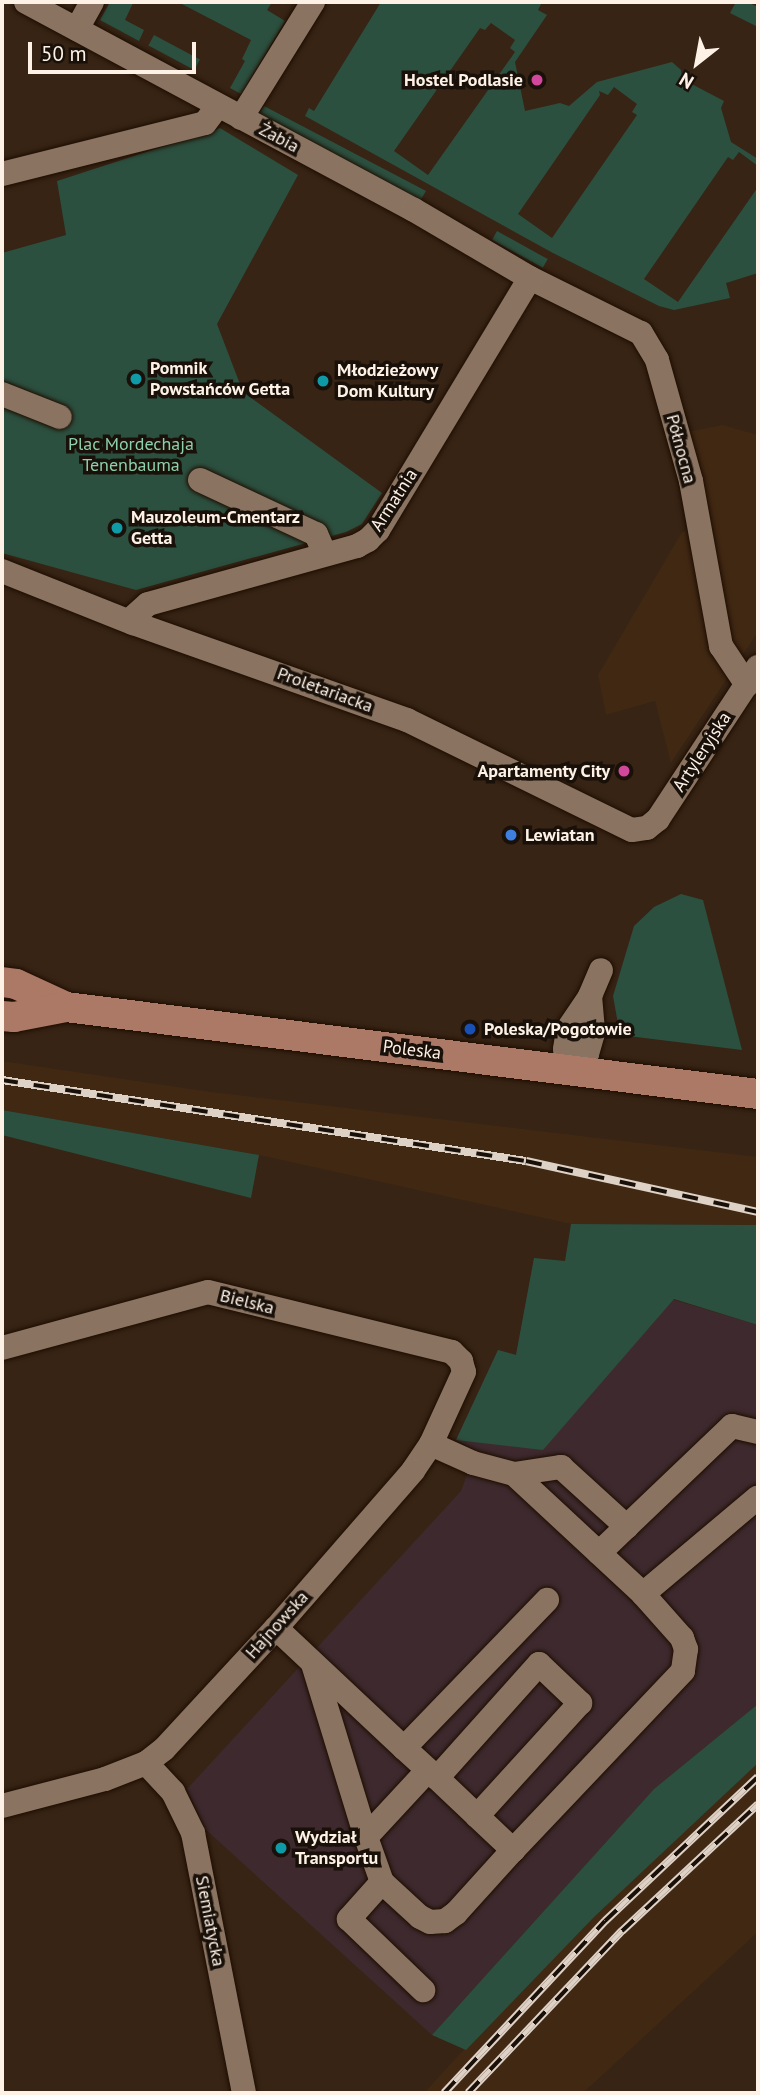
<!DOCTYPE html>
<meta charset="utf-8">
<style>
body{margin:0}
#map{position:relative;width:760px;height:2095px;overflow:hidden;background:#372414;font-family:"PT Sans",sans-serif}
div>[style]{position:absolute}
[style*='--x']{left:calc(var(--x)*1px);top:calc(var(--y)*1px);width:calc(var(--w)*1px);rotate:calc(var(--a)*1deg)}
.commercial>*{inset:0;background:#3e2a2e}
.built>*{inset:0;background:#402813}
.green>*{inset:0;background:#2c503f;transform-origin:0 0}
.roads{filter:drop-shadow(0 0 2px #1e0d01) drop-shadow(0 0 2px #1e0d01)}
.minor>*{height:24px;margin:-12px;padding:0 12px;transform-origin:12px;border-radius:12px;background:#8a7461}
.major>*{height:30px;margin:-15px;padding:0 15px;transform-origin:15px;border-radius:15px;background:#ab7966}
.rail>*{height:8px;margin-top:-4px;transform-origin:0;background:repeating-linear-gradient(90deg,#181009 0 16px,#ded1c5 0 32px);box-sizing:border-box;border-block:2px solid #ded1c5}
.dots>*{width:19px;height:19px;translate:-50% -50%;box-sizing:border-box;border:4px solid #181009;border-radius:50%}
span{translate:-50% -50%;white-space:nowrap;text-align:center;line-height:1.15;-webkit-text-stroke:7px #181009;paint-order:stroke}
.poi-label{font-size:18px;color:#fef2e7;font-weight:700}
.right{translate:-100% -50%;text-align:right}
.left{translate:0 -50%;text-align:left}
.street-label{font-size:18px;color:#fef2e7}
.park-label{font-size:18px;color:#8dd0ad}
.frame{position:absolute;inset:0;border:4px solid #fef2e7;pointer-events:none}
.north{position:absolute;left:662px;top:28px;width:70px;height:70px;-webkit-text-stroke:5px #181009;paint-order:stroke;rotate:211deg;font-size:19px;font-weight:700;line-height:28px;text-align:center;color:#fef2e7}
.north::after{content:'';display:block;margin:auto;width:24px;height:32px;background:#fef2e7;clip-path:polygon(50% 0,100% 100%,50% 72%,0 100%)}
.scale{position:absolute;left:28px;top:42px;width:168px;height:32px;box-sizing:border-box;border:4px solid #fef2e7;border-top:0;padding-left:9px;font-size:21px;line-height:24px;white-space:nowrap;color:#fef2e7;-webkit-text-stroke:5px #181009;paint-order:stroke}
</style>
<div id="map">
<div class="commercial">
<i style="clip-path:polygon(534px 1258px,758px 1325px,758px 1704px,654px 1789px,432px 2035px,204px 1828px,187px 1789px,461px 1491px,476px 1451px,456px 1440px,498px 1350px,516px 1355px)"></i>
</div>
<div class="built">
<i style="clip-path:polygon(723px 425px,758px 435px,758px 632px,671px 763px,655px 701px,606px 715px,598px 675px,682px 532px,699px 524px,688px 432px)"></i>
<i style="clip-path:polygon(2px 1061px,211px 1092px,758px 1157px,758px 1225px,571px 1224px,259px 1155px,2px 1110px)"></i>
<i style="clip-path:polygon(758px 1758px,758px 1932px,583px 2093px,424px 2093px,581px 1921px)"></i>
</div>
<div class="green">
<i style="clip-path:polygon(110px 2px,133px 3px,125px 20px,144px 30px,139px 41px,100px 20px)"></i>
<i style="clip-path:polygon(178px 2px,272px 2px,267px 10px,285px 21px,241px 94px,230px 88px,245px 61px,242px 59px,251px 40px)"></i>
<i style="clip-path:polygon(evenodd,381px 2px,542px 2px,538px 10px,547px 15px,515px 62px,525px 111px,560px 103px,569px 106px,597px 82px,672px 62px,681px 70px,682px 79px,724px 101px,721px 108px,731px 142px,758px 159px,758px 166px,739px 152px,733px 160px,728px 157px,644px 279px,678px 302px,758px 187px,758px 273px,726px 283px,730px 298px,674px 310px,659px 306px,553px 253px,305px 116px,309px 108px,314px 111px,381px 2px,491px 23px,515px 40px,510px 48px,515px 52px,428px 175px,394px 151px,480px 28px,485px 30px,491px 23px,381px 2px,614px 87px,637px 104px,632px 112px,637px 115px,552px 238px,518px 214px,600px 95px,599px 91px,608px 95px,614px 87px)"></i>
<i style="clip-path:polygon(736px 2px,747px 2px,758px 7px,758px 27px,730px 13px)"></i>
<i style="left:154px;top:35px;width:52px;height:12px;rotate:28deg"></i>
<i style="clip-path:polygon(264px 106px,426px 191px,420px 201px,259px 113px)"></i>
<i style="clip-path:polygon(220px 128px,298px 175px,217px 324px,243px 392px,382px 493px,362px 524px,346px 532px,136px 590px,2px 553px,2px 253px,66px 235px,57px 181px)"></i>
<i style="left:497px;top:231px;width:58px;height:10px;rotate:29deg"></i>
<i style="clip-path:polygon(681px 894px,703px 900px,742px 1050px,620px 1035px,613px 996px,634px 926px,654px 907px)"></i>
<i style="clip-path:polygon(2px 1110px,259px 1155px,251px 1198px,2px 1135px)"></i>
<i style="clip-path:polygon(571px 1224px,758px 1225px,758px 1325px,674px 1299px,543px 1450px,456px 1440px,498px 1350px,516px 1355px,534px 1258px,565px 1261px)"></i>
<i style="clip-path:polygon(758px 1704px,758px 1763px,594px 1917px,466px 2050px,432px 2035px,654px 1789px)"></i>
</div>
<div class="roads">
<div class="minor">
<i style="--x:26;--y:2;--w:440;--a:28.2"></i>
<i style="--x:414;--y:210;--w:134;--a:30.4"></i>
<i style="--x:530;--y:278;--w:124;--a:26.4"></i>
<i style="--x:641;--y:333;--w:31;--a:59"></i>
<i style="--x:657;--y:360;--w:126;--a:74.3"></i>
<i style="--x:691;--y:481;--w:168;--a:79.7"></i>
<i style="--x:721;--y:646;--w:47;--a:56.3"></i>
<i style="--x:77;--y:29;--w:31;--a:-61"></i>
<i style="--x:241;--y:118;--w:137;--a:-58.2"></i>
<i style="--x:2;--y:174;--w:209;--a:-14.1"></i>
<i style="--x:205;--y:123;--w:21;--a:-53"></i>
<i style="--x:2;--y:394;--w:62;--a:21.6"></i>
<i style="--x:200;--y:480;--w:128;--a:25"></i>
<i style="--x:316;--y:534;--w:22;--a:66"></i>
<i style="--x:2;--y:571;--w:141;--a:21.7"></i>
<i style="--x:133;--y:623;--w:291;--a:19.5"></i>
<i style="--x:407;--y:720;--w:250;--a:26.1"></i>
<i style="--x:632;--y:830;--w:15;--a:-8"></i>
<i style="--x:647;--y:828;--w:14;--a:-39"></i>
<i style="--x:658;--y:819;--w:182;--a:-56.7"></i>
<i style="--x:129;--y:621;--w:25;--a:-42"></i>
<i style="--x:148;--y:604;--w:217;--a:-15.5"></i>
<i style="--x:357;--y:546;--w:13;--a:-29"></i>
<i style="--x:368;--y:540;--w:14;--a:-45"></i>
<i style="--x:378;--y:530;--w:294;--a:-58.9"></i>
<i style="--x:590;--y:996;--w:37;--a:85"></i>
<i style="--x:593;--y:1033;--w:22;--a:106"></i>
<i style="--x:587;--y:1054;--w:22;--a:133"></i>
<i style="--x:572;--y:1070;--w:22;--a:-108"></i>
<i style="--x:565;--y:1049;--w:20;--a:-81"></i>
<i style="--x:568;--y:1029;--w:40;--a:-56"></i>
<i style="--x:590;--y:996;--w:28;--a:-67"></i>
<i style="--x:2;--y:1348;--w:213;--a:-15.2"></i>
<i style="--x:208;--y:1292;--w:251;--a:13.8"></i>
<i style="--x:452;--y:1352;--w:13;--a:45"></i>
<i style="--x:461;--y:1361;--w:11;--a:75"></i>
<i style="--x:464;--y:1372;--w:79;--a:114.6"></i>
<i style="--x:431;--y:1444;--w:32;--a:124"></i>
<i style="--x:413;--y:1471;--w:208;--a:131.1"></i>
<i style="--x:276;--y:1628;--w:165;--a:132.8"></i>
<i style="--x:164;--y:1749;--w:23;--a:142"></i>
<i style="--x:146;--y:1763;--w:44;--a:158.7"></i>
<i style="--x:105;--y:1779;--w:106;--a:165.3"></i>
<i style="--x:431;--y:1444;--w:46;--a:24.3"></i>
<i style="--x:473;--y:1463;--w:42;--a:15"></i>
<i style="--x:514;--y:1474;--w:176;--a:42.9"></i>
<i style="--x:643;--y:1594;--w:59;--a:48.4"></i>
<i style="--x:682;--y:1638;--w:12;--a:70"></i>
<i style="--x:686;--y:1649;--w:22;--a:98"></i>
<i style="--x:683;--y:1671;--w:247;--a:133.5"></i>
<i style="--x:514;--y:1474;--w:48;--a:-8.5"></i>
<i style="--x:561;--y:1467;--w:89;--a:42.3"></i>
<i style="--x:599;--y:1553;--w:184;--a:-43.7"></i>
<i style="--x:732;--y:1426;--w:27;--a:13"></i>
<i style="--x:643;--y:1594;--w:150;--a:-40.1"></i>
<i style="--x:276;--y:1628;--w:175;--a:43.2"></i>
<i style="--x:404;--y:1748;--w:206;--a:-46"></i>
<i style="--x:313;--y:1664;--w:181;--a:73"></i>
<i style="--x:404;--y:1748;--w:45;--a:42.3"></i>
<i style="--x:437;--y:1778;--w:55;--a:43.5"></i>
<i style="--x:477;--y:1816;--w:50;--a:43.4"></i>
<i style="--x:513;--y:1850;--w:85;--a:132.1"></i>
<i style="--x:456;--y:1913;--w:14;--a:144"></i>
<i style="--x:445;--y:1921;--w:15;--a:176"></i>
<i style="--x:430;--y:1922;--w:11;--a:-153"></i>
<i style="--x:420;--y:1917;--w:52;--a:-137.4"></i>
<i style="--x:382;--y:1882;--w:48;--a:-109.6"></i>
<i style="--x:366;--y:1837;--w:91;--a:-47.2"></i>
<i style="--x:146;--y:1763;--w:40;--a:47"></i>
<i style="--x:173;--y:1792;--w:46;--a:64"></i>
<i style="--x:193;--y:1833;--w:265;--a:78.9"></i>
<i style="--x:437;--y:1778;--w:153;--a:-48.2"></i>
<i style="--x:539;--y:1664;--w:57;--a:43.6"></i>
<i style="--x:580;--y:1703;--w:153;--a:132.3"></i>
<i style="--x:382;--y:1882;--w:50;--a:131.7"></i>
<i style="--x:349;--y:1919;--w:103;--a:43.8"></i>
</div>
<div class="major">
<i style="--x:2;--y:982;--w:14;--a:8"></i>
<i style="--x:16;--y:984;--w:55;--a:24.7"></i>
<i style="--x:2;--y:1016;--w:12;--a:5"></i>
<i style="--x:14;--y:1017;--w:53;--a:-10.9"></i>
<i style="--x:66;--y:1007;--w:697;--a:7.17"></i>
</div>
</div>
<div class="rail">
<i style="--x:2;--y:1080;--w:530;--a:8.79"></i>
<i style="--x:526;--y:1161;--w:238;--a:12.4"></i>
<i style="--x:444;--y:2093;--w:236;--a:-46.9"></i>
<i style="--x:605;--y:1921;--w:210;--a:-43.3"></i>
<i style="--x:468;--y:2093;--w:224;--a:-46.5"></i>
<i style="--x:622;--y:1931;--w:186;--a:-43"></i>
</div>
<div class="dots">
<i style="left:537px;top:80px;background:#d1479c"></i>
<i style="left:136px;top:379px;background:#0f9aa8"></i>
<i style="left:323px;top:381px;background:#0f9aa8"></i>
<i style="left:117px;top:528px;background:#0f9aa8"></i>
<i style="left:624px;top:771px;background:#d1479c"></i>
<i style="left:511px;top:835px;background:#3f7fe0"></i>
<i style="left:470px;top:1029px;background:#1a4fb4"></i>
<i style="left:281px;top:1848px;background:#0f9aa8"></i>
</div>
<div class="poi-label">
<span class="right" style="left:523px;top:80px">Hostel Podlasie</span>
<span class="left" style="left:150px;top:379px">Pomnik<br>Powstańców Getta</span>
<span class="left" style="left:337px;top:381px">Młodzieżowy<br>Dom Kultury</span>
<span class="left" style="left:131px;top:528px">Mauzoleum-Cmentarz<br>Getta</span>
<span class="right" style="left:610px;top:771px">Apartamenty City</span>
<span class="left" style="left:525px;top:835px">Lewiatan</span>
<span class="left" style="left:484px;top:1029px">Poleska/Pogotowie</span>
<span class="left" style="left:295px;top:1848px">Wydział<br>Transportu</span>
</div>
<div class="street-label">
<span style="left:279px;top:138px;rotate:28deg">Żabia</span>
<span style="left:681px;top:449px;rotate:75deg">Północna</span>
<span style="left:394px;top:500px;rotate:-57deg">Armatnia</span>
<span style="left:325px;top:690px;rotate:20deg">Proletariacka</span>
<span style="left:702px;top:752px;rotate:-57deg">Artyleryjska</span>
<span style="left:412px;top:1050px;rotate:7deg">Poleska</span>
<span style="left:247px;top:1302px;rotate:14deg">Bielska</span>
<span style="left:277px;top:1625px;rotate:-48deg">Hajnowska</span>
<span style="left:210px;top:1921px;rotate:79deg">Siemiatycka</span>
</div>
<div class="park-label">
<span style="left:131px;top:455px">Plac Mordechaja<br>Tenenbauma</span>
</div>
<div class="frame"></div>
<div class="north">N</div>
<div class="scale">50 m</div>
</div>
